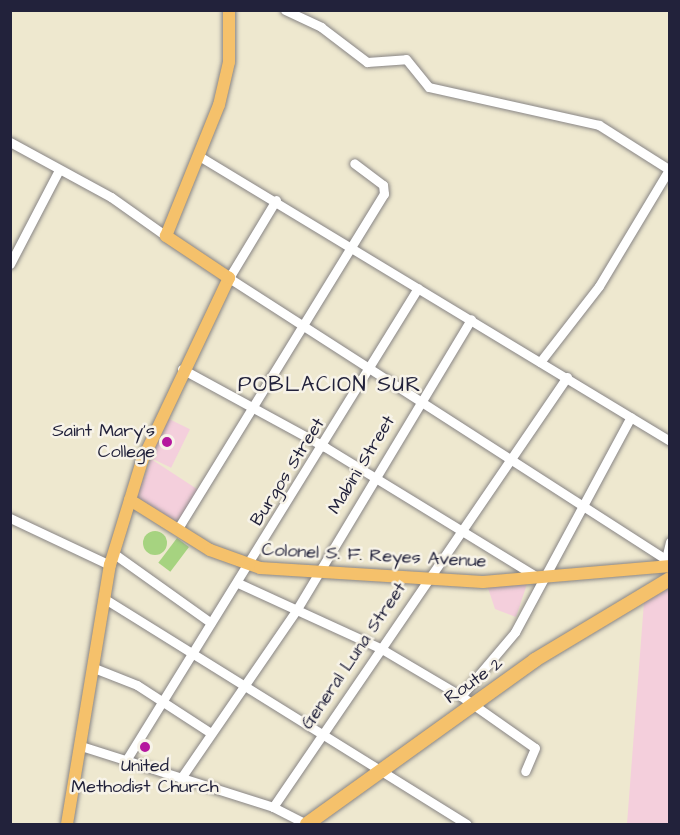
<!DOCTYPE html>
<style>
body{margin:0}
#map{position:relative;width:680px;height:835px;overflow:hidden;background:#eee8cf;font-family:"Architects Daughter",sans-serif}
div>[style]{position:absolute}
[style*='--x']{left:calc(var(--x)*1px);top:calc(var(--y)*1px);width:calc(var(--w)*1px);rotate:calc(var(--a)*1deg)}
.built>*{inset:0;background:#f4cfdc;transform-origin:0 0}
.green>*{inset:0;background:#a6d380;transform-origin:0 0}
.round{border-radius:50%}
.roads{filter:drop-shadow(0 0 2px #888585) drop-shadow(0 0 2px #888585)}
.minor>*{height:9px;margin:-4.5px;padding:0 4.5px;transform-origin:4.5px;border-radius:4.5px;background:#fff}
.major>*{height:12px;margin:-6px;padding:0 6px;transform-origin:6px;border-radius:6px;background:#f5c16b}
.highway>*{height:14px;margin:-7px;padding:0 7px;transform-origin:7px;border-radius:7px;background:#f5c16b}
.dots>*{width:16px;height:16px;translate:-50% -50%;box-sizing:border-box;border:3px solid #f7f3e8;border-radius:50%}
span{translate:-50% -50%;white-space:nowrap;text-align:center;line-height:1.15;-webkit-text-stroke:5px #f7f3e8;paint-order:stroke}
.poi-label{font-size:18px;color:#22223b}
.right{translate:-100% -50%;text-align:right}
.street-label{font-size:18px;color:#22223b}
.quarter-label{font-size:21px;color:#22223b;letter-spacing:1.5px}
.frame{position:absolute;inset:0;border:12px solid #22223b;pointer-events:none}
</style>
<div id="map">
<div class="built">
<i style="left:163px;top:416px;width:30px;height:43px;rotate:26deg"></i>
<i style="clip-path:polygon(151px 459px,200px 491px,177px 523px,136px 498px)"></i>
<i style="clip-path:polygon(528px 581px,516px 617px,495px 609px,487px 585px)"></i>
<i style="clip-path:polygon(669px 587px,669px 824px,627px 824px,644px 602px)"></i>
</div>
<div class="green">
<i class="round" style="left:143px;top:531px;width:24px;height:24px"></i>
<i style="left:177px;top:538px;width:15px;height:31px;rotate:37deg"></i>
</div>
<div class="roads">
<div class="minor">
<i style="--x:285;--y:10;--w:40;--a:25"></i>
<i style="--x:321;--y:27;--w:58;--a:37.3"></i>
<i style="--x:367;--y:62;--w:39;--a:-4"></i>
<i style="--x:406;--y:59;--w:36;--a:51"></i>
<i style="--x:429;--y:87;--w:174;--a:12.6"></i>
<i style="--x:599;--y:125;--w:84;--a:32.4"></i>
<i style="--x:10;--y:142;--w:115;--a:28.6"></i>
<i style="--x:111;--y:197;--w:67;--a:35.3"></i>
<i style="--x:199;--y:156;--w:551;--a:31.18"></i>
<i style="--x:276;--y:200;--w:91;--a:121.1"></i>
<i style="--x:229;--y:278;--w:525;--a:32.78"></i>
<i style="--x:10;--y:264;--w:106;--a:-62.5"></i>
<i style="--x:540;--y:362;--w:96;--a:-52.2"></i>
<i style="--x:599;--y:286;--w:138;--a:-59"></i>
<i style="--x:182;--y:369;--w:163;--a:28.6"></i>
<i style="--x:325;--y:447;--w:249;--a:31.5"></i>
<i style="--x:10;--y:518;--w:110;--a:25.2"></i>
<i style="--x:177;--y:530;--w:395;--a:-58.4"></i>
<i style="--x:384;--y:194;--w:9;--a:-96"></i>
<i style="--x:383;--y:185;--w:36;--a:-143"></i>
<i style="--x:113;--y:553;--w:120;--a:35.5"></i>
<i style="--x:666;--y:559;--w:18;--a:-77"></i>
<i style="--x:238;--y:583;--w:156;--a:24.6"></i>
<i style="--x:380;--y:648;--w:94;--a:30.7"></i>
<i style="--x:461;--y:696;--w:90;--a:35.1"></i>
<i style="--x:535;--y:748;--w:25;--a:113"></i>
<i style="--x:105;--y:599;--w:426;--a:31.9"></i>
<i style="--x:94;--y:668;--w:46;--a:21.6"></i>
<i style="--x:137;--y:685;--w:88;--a:33"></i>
<i style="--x:461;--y:696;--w:84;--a:-49.8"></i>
<i style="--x:515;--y:632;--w:244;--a:-61.7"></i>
<i style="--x:81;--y:746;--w:201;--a:17.6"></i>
<i style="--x:273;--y:807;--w:38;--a:27"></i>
<i style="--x:125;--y:762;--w:557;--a:-58.28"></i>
<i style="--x:181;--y:778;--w:205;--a:-55.5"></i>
<i style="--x:297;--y:609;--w:338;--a:-59"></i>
<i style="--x:273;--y:807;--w:521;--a:-55.64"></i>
</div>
<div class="major">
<i style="--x:130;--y:500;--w:94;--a:32"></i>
<i style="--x:210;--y:550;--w:53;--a:19.8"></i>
<i style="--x:260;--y:568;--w:223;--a:3.6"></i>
<i style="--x:483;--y:582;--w:188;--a:-4.9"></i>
<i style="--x:67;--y:824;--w:263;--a:-80.6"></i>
<i style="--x:110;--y:565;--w:109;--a:-72.9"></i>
<i style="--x:142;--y:461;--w:203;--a:-64.6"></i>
<i style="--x:229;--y:278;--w:76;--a:-146.3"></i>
<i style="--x:166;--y:236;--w:141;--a:-68"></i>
<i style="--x:219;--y:105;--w:44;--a:-76.9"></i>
<i style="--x:229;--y:62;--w:52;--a:-90"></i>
</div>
<div class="highway">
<i style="--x:307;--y:824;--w:281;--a:-35.7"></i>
<i style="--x:535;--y:660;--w:157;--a:-31"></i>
</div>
</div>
<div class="dots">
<i style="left:167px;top:442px;background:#b5179e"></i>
<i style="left:145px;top:747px;background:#b5179e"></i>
</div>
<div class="poi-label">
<span class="right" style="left:155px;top:442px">Saint Mary's<br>College</span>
<span style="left:145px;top:777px">United<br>Methodist Church</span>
</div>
<div class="street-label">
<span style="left:362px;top:465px;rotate:-59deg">Mabini Street</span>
<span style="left:288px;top:472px;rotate:-58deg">Burgos Street</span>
<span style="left:374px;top:556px;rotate:3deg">Colonel S. F. Reyes Avenue</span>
<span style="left:354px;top:656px;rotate:-56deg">General Luna Street</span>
<span style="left:474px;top:681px;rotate:-35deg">Route 2</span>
</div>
<div class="quarter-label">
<span style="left:330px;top:385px">POBLACION SUR</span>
</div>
<div class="frame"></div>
</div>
